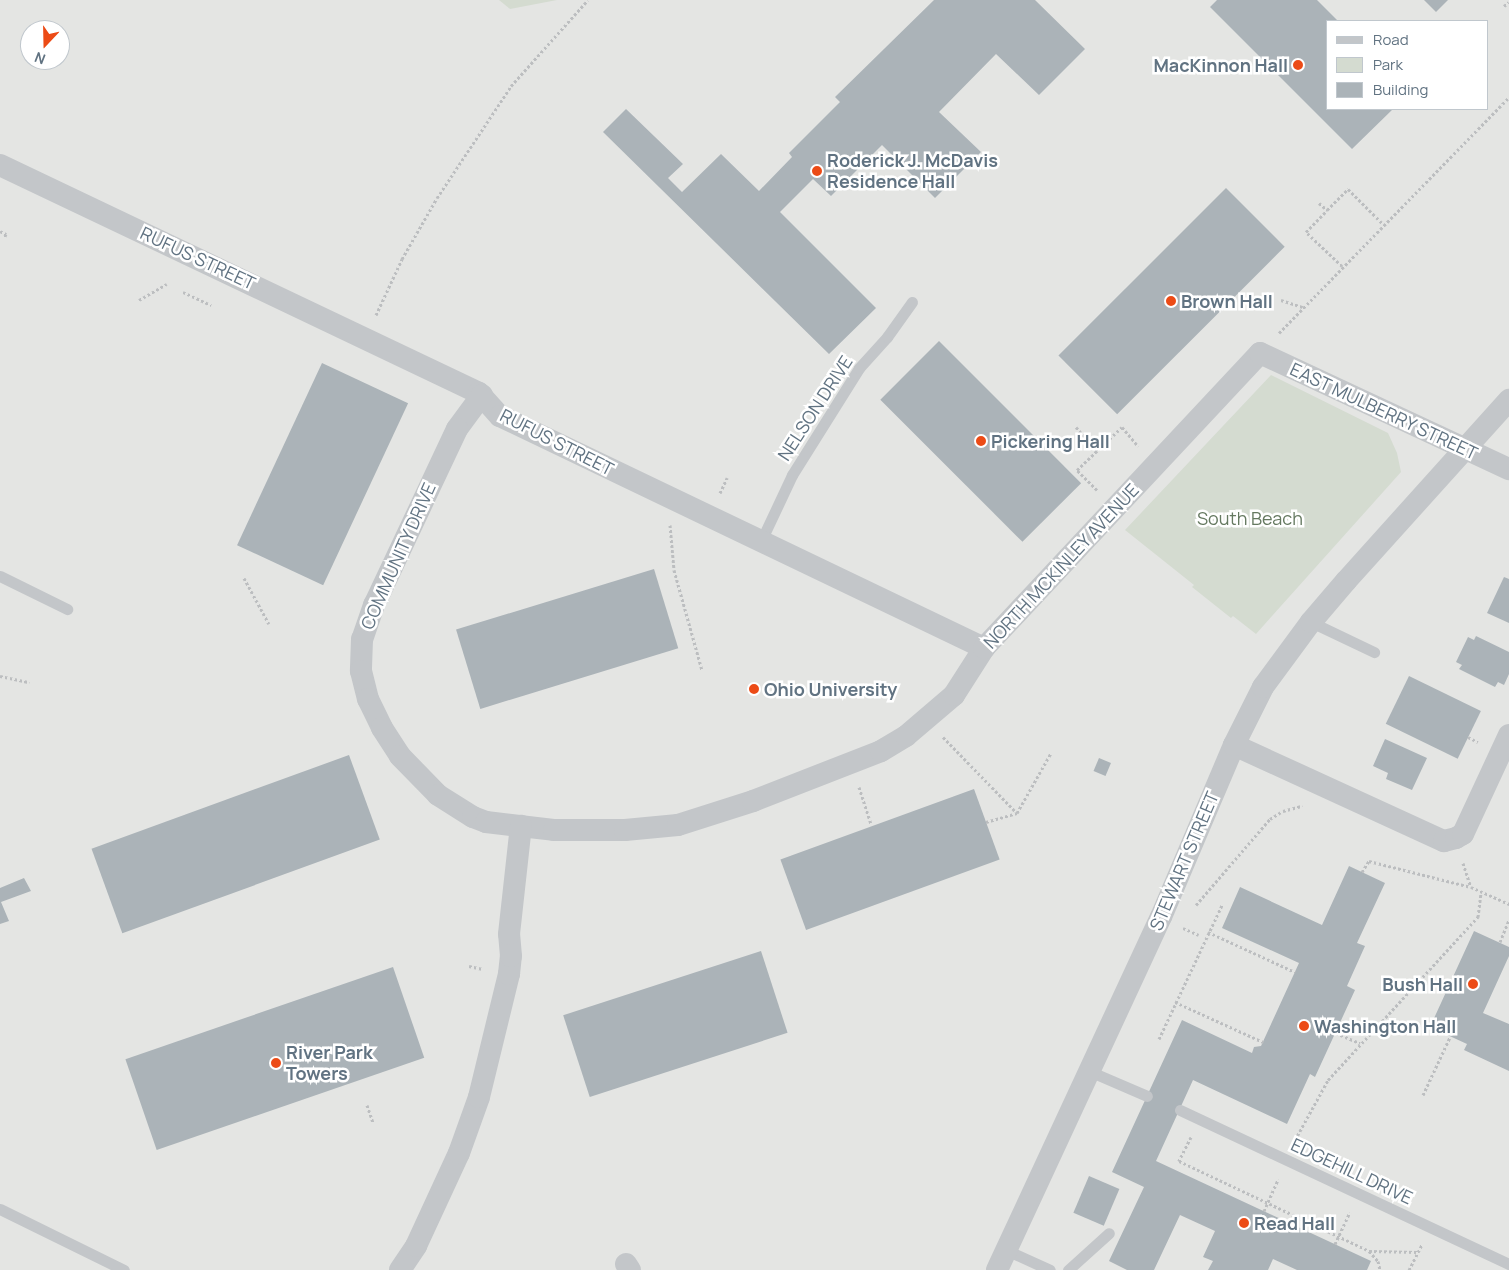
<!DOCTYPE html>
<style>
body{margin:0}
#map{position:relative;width:1509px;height:1270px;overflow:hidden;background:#f4f4ef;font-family:Manrope,sans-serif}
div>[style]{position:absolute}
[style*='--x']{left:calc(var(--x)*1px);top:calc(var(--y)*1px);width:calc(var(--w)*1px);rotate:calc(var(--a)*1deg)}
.built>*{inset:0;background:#e4e5e3}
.green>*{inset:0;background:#d4dbd0}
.building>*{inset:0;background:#abb3b8;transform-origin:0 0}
.path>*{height:3px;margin-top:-1.5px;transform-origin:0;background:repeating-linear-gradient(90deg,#bcbec0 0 2.5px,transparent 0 5px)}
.service>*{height:11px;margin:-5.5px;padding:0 5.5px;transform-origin:5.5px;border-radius:5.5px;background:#c3c6c9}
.minor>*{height:22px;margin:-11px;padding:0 11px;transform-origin:11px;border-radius:11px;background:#c3c6c9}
.dots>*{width:14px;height:14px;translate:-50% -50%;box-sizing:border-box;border:2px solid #fff;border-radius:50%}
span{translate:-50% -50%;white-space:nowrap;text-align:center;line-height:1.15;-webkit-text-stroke:5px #fff;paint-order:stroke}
.poi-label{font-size:18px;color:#617382;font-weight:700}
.right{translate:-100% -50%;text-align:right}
.left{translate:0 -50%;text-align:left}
.street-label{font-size:18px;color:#617382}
.park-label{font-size:18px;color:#657960}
.legend{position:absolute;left:1326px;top:20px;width:162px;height:90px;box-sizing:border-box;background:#fff;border:1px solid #c0c7cd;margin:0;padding:6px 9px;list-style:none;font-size:15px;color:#617382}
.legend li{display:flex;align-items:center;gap:10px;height:25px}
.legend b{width:25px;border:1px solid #c0c7cd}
.north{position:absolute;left:20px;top:20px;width:50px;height:50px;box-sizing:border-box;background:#fff;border:1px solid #c0c7cd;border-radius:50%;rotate:201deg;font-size:14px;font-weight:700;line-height:20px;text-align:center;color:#617382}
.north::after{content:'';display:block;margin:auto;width:18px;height:22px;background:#ec4b16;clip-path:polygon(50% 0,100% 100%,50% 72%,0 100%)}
</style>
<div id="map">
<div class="built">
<i style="clip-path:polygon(evenodd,0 0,1509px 0,1509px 1270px,0 1270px,0 0,1328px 21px,1488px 21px,1488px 109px,1328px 109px,1328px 21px,0 0,30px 30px,60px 30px,60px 60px,30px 60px,30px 30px)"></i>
</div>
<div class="green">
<i style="clip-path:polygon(499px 0,557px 0,510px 9px)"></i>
<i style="clip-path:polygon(1271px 375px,1388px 433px,1397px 453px,1401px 472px,1256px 634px,1233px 616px,1231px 618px,1192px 587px,1194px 585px,1125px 530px)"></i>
</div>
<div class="building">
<i style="clip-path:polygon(934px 0,1035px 0,1085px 49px,1039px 95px,996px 54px,939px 112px,981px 152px,935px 198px,882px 145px,831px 196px,813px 179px,780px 212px,876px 308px,829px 354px,603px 132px,626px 109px,683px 164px,668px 178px,682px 192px,721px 154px,759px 191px,792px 157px,789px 153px,840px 102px,835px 97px)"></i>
<i style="clip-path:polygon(1217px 0,1317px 0,1338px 21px,1328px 21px,1328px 109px,1393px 109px,1352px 149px,1210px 7px)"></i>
<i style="clip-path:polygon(1424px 0,1448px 0,1436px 12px)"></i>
<i style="left:1226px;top:188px;width:83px;height:237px;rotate:45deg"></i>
<i style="left:939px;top:341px;width:201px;height:83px;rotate:45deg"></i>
<i style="left:322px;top:363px;width:95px;height:201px;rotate:25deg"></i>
<i style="left:654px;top:569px;width:83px;height:207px;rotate:73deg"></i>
<i style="clip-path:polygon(1504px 577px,1509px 579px,1509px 623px,1487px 613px)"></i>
<i style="clip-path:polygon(1476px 636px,1509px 652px,1509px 674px,1504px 685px,1498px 682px,1495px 687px,1459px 669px,1462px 665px,1456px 662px,1468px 637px,1474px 640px)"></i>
<i style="left:1409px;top:676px;width:80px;height:53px;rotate:26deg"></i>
<i style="clip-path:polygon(1385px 739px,1427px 758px,1412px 790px,1386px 779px,1388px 773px,1373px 766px)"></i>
<i style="left:349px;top:755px;width:90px;height:274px;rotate:70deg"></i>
<i style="left:1099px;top:758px;width:13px;height:14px;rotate:23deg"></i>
<i style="left:974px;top:789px;width:75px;height:206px;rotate:70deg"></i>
<i style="clip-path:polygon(1349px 866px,1385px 883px,1357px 943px,1365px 946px,1347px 986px,1355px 990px,1315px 1077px,1310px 1074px,1287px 1124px,1193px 1080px,1156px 1161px,1371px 1261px,1367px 1270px,1297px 1270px,1273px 1259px,1268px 1270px,1208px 1270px,1213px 1261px,1203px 1257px,1215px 1231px,1180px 1215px,1154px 1270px,1127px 1270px,1109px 1261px,1144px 1187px,1112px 1172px,1182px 1020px,1252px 1053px,1254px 1047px,1261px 1046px,1299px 963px,1222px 928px,1240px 887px,1322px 925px)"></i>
<i style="clip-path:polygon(24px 878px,31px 891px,1px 902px,9px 921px,0 924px,0 888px)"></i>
<i style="clip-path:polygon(1474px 931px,1509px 947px,1509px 956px,1483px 1013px,1509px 1024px,1509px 1071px,1464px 1050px,1467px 1044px,1430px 1027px)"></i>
<i style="left:761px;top:951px;width:86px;height:208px;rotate:72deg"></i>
<i style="left:393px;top:967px;width:96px;height:283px;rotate:71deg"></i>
<i style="left:1089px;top:1176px;width:33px;height:40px;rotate:23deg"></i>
</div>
<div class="path">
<i style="--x:1504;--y:6;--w:6;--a:-39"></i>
<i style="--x:1319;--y:203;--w:11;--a:41"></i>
<i style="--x:0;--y:231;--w:7;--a:27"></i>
<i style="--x:6;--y:234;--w:4;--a:117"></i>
<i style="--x:1342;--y:266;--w:50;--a:-136.6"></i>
<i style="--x:1306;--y:232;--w:30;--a:-46"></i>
<i style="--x:1327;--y:210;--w:30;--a:-45"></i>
<i style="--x:1348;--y:189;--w:49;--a:45"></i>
<i style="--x:183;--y:292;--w:31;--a:25"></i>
<i style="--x:139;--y:300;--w:32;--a:-30"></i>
<i style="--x:1281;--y:300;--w:23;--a:18"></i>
<i style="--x:376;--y:315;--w:62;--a:-65.1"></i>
<i style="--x:402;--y:259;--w:70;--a:-60.2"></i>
<i style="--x:437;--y:198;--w:134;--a:-56.5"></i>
<i style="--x:511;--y:86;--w:115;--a:-48.2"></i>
<i style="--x:1279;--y:333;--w:330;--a:-45.7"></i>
<i style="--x:1076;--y:427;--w:32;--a:49"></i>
<i style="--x:1097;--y:490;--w:28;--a:-135"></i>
<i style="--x:1077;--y:470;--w:62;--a:-43.7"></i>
<i style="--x:1122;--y:427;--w:25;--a:50"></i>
<i style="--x:720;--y:493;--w:17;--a:-65"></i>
<i style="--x:670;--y:525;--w:45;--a:84.9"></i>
<i style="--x:674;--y:570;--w:104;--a:74.4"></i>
<i style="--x:244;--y:578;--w:52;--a:61.5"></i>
<i style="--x:0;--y:676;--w:30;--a:12"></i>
<i style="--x:943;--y:737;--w:106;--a:45.8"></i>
<i style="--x:1468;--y:737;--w:11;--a:27"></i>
<i style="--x:859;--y:787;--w:39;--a:72"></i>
<i style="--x:986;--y:822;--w:32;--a:-16"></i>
<i style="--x:1017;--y:813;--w:69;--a:-60.5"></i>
<i style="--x:1463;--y:863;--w:25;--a:72"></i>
<i style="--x:1471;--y:887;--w:42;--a:24.1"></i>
<i style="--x:1362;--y:872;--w:13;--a:-58"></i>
<i style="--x:1369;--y:861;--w:105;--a:14.3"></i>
<i style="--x:1196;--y:905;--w:113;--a:-49.3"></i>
<i style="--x:1270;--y:819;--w:15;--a:-32"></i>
<i style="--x:1283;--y:811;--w:20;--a:-15"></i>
<i style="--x:1183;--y:928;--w:17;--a:24"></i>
<i style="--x:1208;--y:932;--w:96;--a:24.7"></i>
<i style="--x:1500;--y:942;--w:24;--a:-68"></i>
<i style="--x:469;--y:966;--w:14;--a:12"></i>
<i style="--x:1175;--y:1002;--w:97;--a:24.4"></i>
<i style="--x:1336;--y:1033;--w:26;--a:23"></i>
<i style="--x:1159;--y:1039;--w:148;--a:-64.8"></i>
<i style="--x:1423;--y:1095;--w:64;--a:-65"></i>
<i style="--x:367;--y:1105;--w:18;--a:71"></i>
<i style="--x:1191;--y:1137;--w:27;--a:117"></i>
<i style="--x:1179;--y:1161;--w:210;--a:25.3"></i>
<i style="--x:1369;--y:1251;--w:13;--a:48"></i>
<i style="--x:1378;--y:1261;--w:9;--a:77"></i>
<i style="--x:1295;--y:1140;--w:68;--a:-61.2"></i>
<i style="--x:1328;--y:1080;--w:222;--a:-47.4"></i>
<i style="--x:1478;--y:917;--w:25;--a:-83"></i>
<i style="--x:1264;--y:1211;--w:35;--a:-66"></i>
<i style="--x:1335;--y:1244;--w:35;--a:-65"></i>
<i style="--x:1369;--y:1251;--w:49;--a:1.2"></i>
<i style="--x:1409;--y:1270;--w:29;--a:-63"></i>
</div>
<div class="service">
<i style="--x:761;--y:541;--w:73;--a:-64.8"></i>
<i style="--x:792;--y:475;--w:126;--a:-57.9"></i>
<i style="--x:859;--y:368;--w:42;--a:-47.9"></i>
<i style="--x:887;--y:337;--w:43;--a:-54.5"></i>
<i style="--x:0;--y:576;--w:75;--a:26.2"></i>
<i style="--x:1311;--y:622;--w:70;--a:25.5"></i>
<i style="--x:1089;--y:1071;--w:63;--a:23.3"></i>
<i style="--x:1180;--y:1110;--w:363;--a:25.1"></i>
<i style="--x:0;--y:1209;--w:138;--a:26.2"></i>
<i style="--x:1006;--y:1250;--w:48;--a:24.4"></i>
<i style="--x:1068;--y:1270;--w:55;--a:-42.1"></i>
</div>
<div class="minor">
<i style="--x:0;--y:165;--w:530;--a:25.45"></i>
<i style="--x:479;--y:393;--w:31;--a:48"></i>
<i style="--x:500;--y:416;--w:537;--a:25.61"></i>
<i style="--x:482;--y:395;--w:42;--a:126.3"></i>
<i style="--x:457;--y:429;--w:195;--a:115.2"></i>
<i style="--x:374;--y:605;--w:36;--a:109"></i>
<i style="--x:362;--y:639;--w:32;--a:92"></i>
<i style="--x:361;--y:671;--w:29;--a:76"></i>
<i style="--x:368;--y:699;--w:32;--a:64"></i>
<i style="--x:382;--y:728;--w:33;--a:57"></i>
<i style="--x:400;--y:756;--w:54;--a:45.7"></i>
<i style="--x:438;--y:795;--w:41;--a:32.2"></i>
<i style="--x:473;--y:817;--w:14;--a:21"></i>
<i style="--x:486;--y:822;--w:68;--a:6.7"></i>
<i style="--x:554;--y:830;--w:71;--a:0"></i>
<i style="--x:625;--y:830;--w:53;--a:-5.4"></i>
<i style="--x:678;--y:825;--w:79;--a:-17.7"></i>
<i style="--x:753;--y:801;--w:137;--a:-21.3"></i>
<i style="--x:881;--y:751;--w:29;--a:-31"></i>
<i style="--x:906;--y:736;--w:63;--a:-40.5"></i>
<i style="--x:954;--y:695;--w:56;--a:-57.4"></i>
<i style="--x:984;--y:648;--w:404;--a:-46.9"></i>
<i style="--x:1260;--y:353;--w:275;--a:25"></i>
<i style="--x:1234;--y:745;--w:231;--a:24.6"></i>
<i style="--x:1444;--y:841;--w:12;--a:-14"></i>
<i style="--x:1456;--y:838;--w:8;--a:-30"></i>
<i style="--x:1463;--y:834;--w:109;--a:-65.1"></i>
<i style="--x:626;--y:1264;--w:7;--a:56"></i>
<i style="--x:400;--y:1270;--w:29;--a:-56"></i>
<i style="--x:416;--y:1246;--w:102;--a:-65.2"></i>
<i style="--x:459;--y:1153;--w:59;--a:-70.3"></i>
<i style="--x:479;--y:1097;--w:127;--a:-76.3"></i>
<i style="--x:509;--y:974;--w:18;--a:-84"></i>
<i style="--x:511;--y:956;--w:22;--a:-95"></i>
<i style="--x:509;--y:934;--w:109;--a:-83.7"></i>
<i style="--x:997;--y:1270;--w:389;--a:-65.1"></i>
<i style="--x:1161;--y:917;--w:187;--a:-67"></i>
<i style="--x:1234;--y:745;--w:65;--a:-63.4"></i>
<i style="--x:1263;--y:687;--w:81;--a:-53.6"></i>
<i style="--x:1311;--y:622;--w:54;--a:-49.5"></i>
<i style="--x:1346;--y:581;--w:244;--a:-48"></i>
</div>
<div class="dots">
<i style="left:1298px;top:65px;background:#ec4b16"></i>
<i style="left:817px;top:171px;background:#ec4b16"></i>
<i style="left:1171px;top:301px;background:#ec4b16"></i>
<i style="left:981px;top:441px;background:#ec4b16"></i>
<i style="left:754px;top:689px;background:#ec4b16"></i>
<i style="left:1473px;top:984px;background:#ec4b16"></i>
<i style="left:1304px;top:1026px;background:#ec4b16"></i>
<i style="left:276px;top:1063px;background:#ec4b16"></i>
<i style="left:1244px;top:1223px;background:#ec4b16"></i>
</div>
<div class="poi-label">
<span class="right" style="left:1288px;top:65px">MacKinnon Hall</span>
<span class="left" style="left:827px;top:171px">Roderick J. McDavis<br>Residence Hall</span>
<span class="left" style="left:1181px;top:301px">Brown Hall</span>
<span class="left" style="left:991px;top:441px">Pickering Hall</span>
<span class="left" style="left:764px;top:689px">Ohio University</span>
<span class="right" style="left:1463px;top:984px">Bush Hall</span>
<span class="left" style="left:1314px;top:1026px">Washington Hall</span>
<span class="left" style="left:286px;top:1063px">River Park<br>Towers</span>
<span class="left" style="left:1254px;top:1223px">Read Hall</span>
</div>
<div class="street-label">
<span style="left:198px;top:258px;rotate:25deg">RUFUS STREET</span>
<span style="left:815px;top:408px;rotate:-57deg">NELSON DRIVE</span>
<span style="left:1384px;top:411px;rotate:25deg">EAST MULBERRY STREET</span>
<span style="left:557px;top:442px;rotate:27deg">RUFUS STREET</span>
<span style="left:398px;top:556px;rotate:-66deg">COMMUNITY DRIVE</span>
<span style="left:1061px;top:566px;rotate:-47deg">NORTH MCKINLEY AVENUE</span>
<span style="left:1184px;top:861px;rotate:-67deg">STEWART STREET</span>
<span style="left:1352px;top:1171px;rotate:25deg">EDGEHILL DRIVE</span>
</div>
<div class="park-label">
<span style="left:1250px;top:518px">South Beach</span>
</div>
<ul class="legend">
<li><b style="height:6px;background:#c3c6c9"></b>Road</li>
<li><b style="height:14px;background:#d4dbd0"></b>Park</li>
<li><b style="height:14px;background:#abb3b8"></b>Building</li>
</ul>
<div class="north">N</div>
</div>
